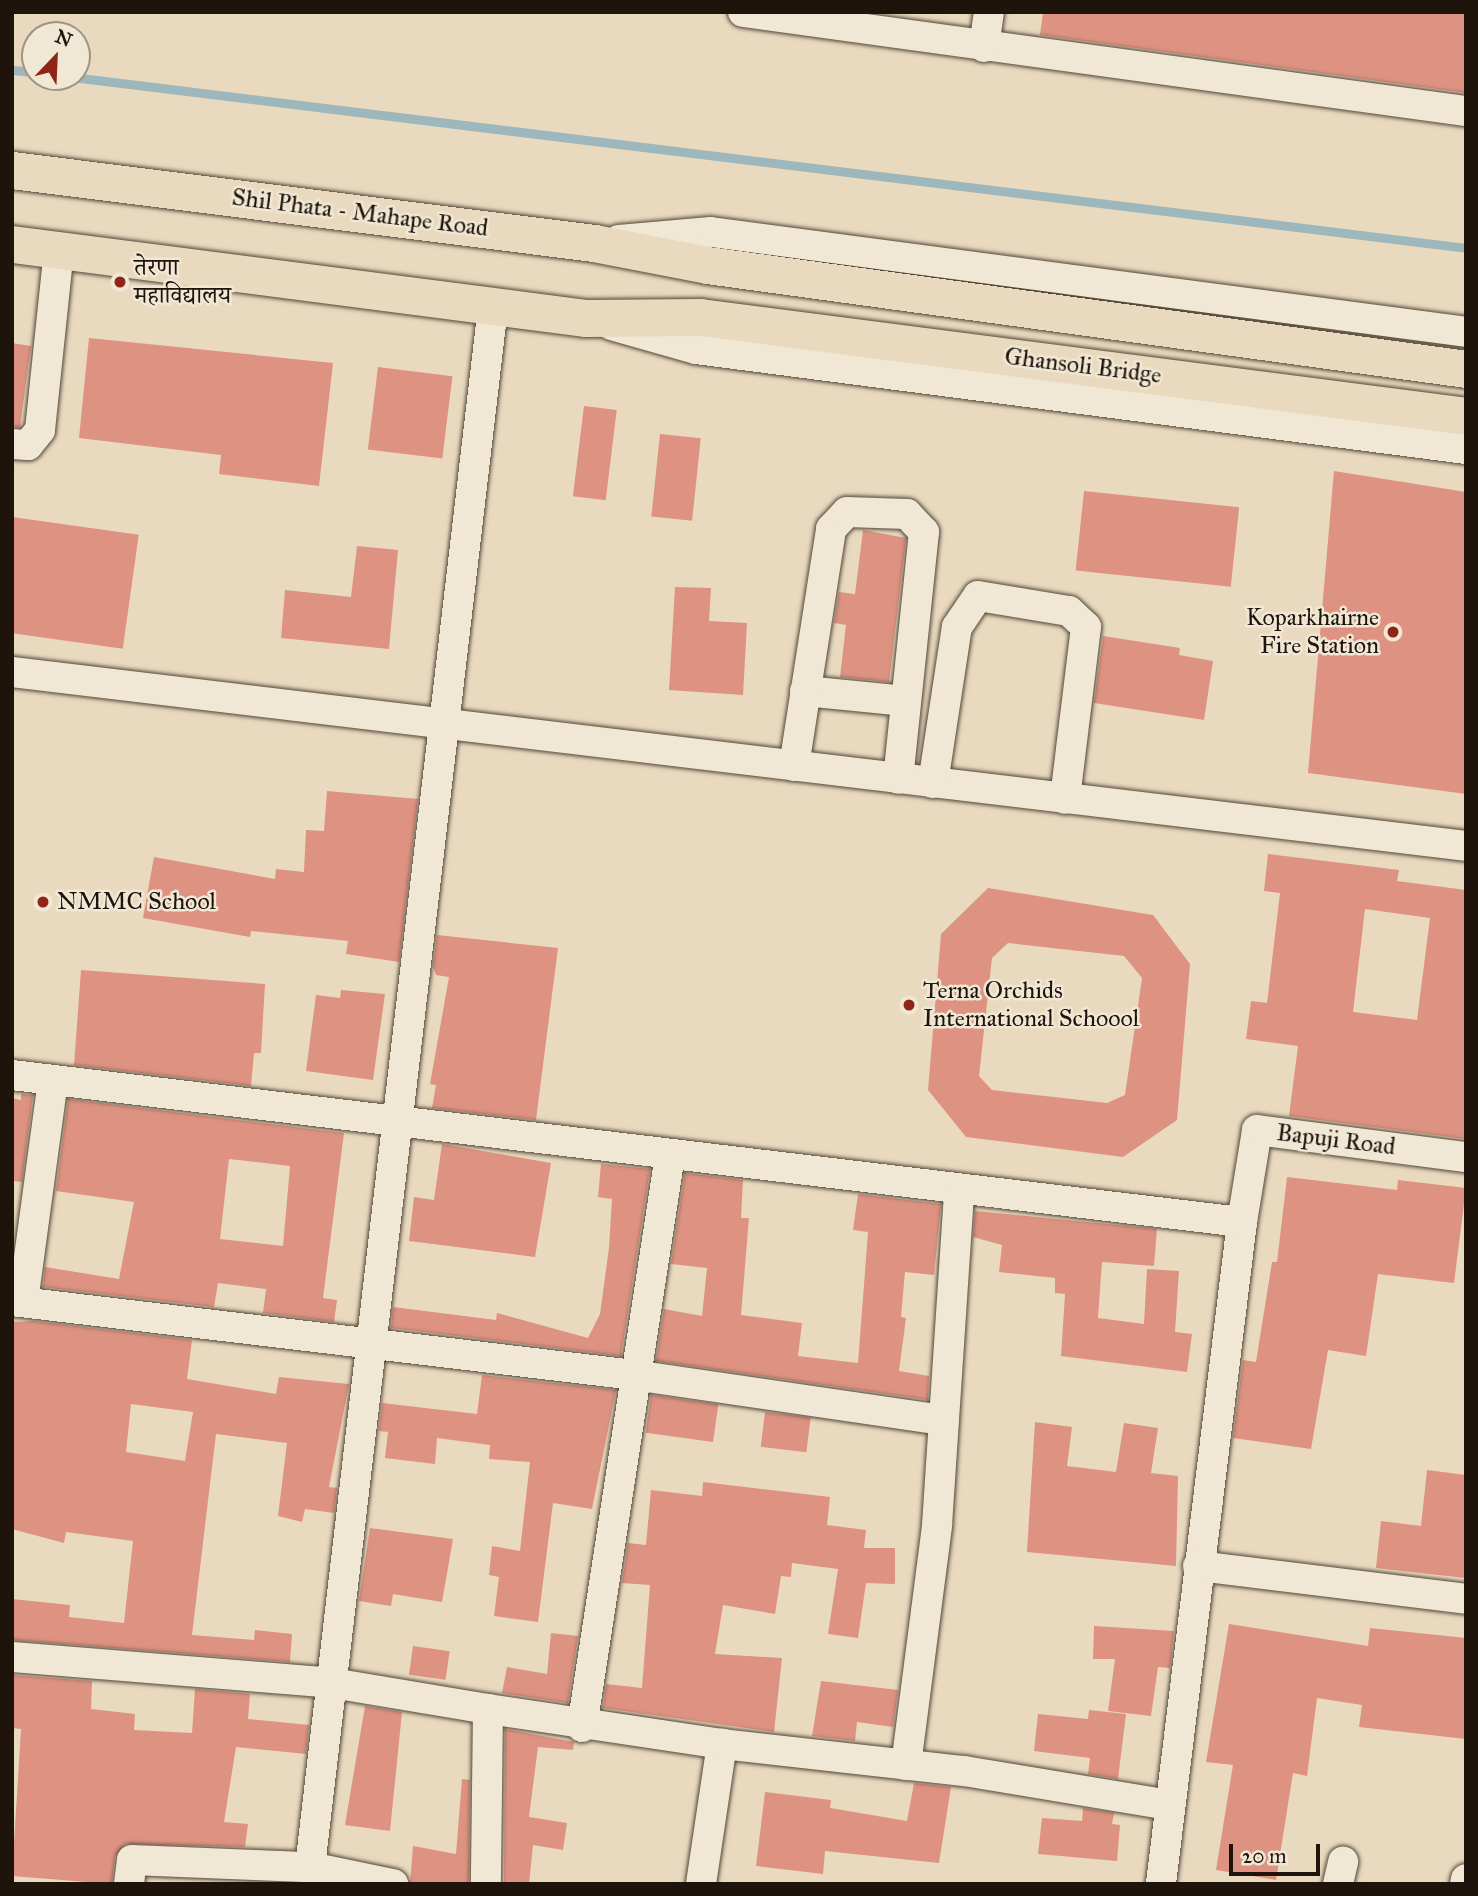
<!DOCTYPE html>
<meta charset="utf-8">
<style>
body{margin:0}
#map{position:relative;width:1478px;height:1896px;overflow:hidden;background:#e9dabf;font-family:"IM FELL Great Primer","Noto Serif Devanagari",serif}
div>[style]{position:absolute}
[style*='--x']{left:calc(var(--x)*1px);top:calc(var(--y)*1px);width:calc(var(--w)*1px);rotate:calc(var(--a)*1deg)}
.stream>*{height:9px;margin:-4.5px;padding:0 4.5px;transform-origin:4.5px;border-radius:4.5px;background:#9db7bd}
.building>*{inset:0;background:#de9282;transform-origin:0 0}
.roads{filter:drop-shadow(0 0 2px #524638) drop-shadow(0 0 2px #524638)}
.minor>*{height:30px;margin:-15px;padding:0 15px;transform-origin:15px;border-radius:15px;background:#f1e7d5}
.major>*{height:37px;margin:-18.5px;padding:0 18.5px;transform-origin:18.5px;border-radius:18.5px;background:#e9dabf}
.dots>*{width:19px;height:19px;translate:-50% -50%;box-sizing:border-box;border:4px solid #f1e7d5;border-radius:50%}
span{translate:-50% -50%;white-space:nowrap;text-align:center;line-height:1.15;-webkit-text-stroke:5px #f1e7d5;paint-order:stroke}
.street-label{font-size:24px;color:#1f140b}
.poi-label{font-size:24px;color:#1f140b}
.left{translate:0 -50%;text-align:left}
.right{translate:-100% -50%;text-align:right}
.frame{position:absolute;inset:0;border:14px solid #1f140b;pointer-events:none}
.north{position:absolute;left:21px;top:21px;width:70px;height:70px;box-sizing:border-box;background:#f1e7d5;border:2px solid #9d9384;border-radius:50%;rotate:23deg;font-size:19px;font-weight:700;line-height:28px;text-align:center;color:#1f140b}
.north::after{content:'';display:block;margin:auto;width:24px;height:32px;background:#8f2418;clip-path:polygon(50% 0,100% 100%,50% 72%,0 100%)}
.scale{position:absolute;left:1229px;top:1844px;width:91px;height:32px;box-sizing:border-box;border:4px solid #1f140b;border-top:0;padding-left:9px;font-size:21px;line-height:24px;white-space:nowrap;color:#1f140b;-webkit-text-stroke:5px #f1e7d5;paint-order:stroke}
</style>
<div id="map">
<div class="stream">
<i style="--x:12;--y:70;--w:23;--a:5"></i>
<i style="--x:72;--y:77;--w:1404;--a:6.99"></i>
</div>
<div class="building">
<i style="clip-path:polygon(1043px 12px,1466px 12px,1466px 93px,1040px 35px)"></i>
<i style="clip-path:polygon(89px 338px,333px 363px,319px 486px,219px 474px,221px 455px,79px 438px)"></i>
<i style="clip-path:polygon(12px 343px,31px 346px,20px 427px,12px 427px)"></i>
<i style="left:378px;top:367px;width:75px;height:83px;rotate:7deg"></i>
<i style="left:584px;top:406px;width:33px;height:91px;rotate:7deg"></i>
<i style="left:660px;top:434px;width:41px;height:83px;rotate:6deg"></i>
<i style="clip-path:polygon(1334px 471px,1466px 492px,1466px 794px,1308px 773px)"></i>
<i style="left:1084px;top:491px;width:156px;height:80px;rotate:6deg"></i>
<i style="left:12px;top:517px;width:128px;height:115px;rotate:8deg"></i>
<i style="clip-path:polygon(863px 530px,906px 538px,889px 682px,840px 677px,846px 625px,834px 623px,839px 592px,855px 594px)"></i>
<i style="clip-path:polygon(357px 546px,398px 550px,389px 649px,281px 638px,285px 590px,351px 597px)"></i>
<i style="clip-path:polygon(675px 587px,711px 588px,709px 621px,747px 623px,743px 695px,669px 690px)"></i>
<i style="clip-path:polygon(1103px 636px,1180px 648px,1179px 655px,1213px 661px,1204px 720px,1094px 703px)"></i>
<i style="clip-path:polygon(327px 791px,418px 799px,399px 962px,346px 954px,348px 941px,251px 931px,250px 937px,143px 918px,154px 857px,275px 879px,276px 869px,304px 872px,306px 830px,324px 831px)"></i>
<i style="clip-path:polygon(evenodd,1268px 854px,1399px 870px,1397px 881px,1466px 890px,1466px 1139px,1289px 1116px,1298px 1046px,1246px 1039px,1251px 1001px,1267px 1003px,1280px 893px,1264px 891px,1268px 854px,1365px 909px,1430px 918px,1417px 1020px,1353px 1012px,1365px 909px)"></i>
<i style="clip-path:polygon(evenodd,988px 888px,1153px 915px,1190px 964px,1177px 1120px,1123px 1157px,966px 1137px,928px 1090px,941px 934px,988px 888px,1008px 943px,1124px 956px,1142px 978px,1125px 1095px,1107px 1103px,992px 1090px,979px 1076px,992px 958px,1008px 943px)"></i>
<i style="clip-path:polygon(437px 935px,558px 948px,536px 1120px,432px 1108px,436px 1085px,430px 1084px,449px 977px,436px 975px,433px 967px)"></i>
<i style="clip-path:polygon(81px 970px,265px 984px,261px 1053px,254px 1053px,251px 1086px,74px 1065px)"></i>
<i style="clip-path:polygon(341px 990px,385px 994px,373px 1080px,306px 1071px,316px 995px,340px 998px)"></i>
<i style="clip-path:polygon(21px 1094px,33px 1095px,22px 1182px,12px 1181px,12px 1098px,21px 1100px)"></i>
<i style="clip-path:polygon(evenodd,68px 1099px,344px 1133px,323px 1298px,337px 1300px,334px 1322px,263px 1313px,266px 1289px,218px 1283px,214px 1307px,43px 1287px,45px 1267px,119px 1279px,134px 1202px,56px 1191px,68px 1099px,229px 1159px,290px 1166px,283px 1246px,220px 1239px,229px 1159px)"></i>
<i style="clip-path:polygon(442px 1144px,551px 1163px,535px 1257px,409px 1241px,414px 1197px,434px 1200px)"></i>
<i style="clip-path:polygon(601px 1164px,650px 1169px,621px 1356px,391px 1328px,393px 1307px,496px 1320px,497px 1313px,588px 1338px,600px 1314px,609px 1248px,612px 1199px,598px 1197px)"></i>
<i style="clip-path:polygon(685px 1173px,743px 1180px,741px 1218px,749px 1218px,741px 1315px,802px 1323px,798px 1356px,858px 1363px,868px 1232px,853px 1230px,858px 1194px,941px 1204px,934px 1275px,905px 1272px,901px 1317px,906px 1318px,899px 1371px,929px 1376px,928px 1400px,656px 1361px,664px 1309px,702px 1316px,707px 1268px,671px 1264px)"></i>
<i style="clip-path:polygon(1287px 1177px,1397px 1190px,1398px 1180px,1466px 1188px,1454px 1283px,1378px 1274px,1366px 1356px,1328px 1350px,1311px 1449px,1233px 1438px,1243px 1360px,1256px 1362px,1272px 1262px,1277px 1262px)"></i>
<i style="clip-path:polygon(975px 1211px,1157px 1229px,1154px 1266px,1102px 1262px,1098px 1318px,1144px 1324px,1147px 1269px,1179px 1271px,1175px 1332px,1192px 1334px,1187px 1372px,1061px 1356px,1065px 1294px,1055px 1293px,1055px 1278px,999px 1272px,1002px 1245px,973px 1237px)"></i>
<i style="clip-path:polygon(evenodd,33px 1321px,192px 1340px,187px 1379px,276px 1394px,279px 1377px,349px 1384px,329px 1487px,337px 1488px,334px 1513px,305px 1509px,302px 1522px,278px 1516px,287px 1443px,216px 1434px,192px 1635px,254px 1640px,255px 1630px,292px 1634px,290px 1662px,12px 1640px,12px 1599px,70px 1605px,69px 1617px,124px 1623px,133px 1541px,66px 1532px,64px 1543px,12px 1529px,12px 1322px,33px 1321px,131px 1404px,193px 1412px,185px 1461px,126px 1452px,131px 1404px)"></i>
<i style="clip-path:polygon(482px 1375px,616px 1390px,592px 1509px,553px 1503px,538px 1622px,494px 1616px,499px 1577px,489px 1575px,492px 1546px,520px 1551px,530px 1462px,489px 1459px,490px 1445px,437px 1438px,435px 1464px,385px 1458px,388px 1432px,379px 1431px,382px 1403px,477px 1414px)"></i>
<i style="left:651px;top:1395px;width:68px;height:38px;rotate:8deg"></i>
<i style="left:765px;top:1412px;width:46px;height:35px;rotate:7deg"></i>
<i style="clip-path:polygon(1035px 1422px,1072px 1427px,1067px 1466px,1116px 1472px,1124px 1423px,1158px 1428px,1151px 1473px,1178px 1476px,1176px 1566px,1027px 1552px)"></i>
<i style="clip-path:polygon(1427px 1470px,1466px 1475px,1466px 1578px,1376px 1568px,1381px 1521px,1421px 1526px)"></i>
<i style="clip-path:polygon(703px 1482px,830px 1497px,827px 1525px,866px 1530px,864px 1548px,895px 1548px,895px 1584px,866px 1583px,858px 1638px,828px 1634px,838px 1569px,792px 1563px,791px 1577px,781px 1576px,775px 1614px,723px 1605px,715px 1654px,782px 1658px,774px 1732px,603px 1708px,606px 1684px,642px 1688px,650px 1585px,622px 1583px,628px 1543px,646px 1545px,651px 1490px,702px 1496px)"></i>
<i style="clip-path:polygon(370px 1528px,453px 1539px,442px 1602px,393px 1594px,391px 1606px,359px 1601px)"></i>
<i style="clip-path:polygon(1229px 1624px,1368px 1646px,1370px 1628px,1466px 1638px,1466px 1739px,1359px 1727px,1362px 1705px,1317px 1698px,1307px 1776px,1293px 1773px,1276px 1880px,1216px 1870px,1233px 1765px,1206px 1762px)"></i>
<i style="clip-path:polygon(1094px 1626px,1174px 1631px,1170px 1668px,1158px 1667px,1151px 1716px,1108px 1711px,1115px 1659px,1093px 1659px)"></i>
<i style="clip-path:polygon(551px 1633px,578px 1636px,568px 1703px,502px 1693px,507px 1667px,547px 1674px)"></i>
<i style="left:413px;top:1646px;width:37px;height:29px;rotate:8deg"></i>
<i style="clip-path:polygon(12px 1675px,92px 1681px,91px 1709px,135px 1714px,134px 1730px,192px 1733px,195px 1689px,250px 1694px,248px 1719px,309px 1725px,306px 1754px,236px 1747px,224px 1822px,248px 1824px,245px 1847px,125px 1844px,115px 1857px,112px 1884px,12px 1876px,21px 1729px,12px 1728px)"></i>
<i style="clip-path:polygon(821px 1681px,898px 1690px,893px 1727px,857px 1722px,855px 1741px,812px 1736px)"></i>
<i style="clip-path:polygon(365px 1706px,402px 1712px,390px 1831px,345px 1825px)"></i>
<i style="clip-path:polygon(1089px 1710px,1126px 1714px,1118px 1779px,1088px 1774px,1090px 1758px,1034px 1751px,1038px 1714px,1088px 1719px)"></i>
<i style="clip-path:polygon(505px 1729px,574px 1742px,573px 1750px,538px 1747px,529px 1817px,567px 1823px,563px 1850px,533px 1845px,529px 1884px,504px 1884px)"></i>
<i style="clip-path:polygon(462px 1779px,470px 1780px,469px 1884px,410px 1884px,413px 1846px,456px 1854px)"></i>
<i style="clip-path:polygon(914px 1783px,951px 1787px,939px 1863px,825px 1851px,823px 1874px,756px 1866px,765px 1792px,831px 1800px,830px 1808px,907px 1821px)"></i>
<i style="clip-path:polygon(1083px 1808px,1114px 1813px,1112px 1824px,1120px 1825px,1117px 1861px,1038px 1854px,1042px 1818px,1082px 1821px)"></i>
</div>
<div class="roads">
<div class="minor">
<i style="--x:743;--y:12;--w:730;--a:7.8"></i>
<i style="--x:984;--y:47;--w:35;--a:-82"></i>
<i style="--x:619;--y:240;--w:92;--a:-5"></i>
<i style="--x:711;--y:232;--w:762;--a:7.54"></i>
<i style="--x:611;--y:325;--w:88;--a:15.8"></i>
<i style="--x:696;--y:349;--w:776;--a:7.4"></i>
<i style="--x:12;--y:444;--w:16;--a:4"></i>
<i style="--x:28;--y:445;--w:19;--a:-51"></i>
<i style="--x:40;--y:430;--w:182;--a:-84"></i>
<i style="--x:12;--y:672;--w:1464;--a:6.82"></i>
<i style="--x:805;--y:691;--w:101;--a:5.7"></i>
<i style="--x:794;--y:766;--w:240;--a:-81.1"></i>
<i style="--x:831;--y:529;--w:23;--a:-47"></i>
<i style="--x:847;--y:512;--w:60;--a:1.9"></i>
<i style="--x:907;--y:514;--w:25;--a:47"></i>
<i style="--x:924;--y:532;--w:248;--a:96"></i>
<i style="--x:933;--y:783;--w:158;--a:-81.3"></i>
<i style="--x:957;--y:627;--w:37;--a:-56"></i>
<i style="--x:978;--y:596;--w:92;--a:9.4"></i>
<i style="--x:1069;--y:611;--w:23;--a:43"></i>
<i style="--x:1086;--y:627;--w:173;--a:97"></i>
<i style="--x:12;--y:1075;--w:1239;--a:6.82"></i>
<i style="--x:1242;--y:1222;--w:667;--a:96.98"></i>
<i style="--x:1242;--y:1222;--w:93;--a:-80.7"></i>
<i style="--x:1257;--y:1130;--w:211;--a:7.4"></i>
<i style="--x:12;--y:1301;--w:626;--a:6.78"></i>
<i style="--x:634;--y:1375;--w:313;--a:8.3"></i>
<i style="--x:23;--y:1302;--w:224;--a:-82.3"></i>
<i style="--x:1198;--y:1566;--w:270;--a:7"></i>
<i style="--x:12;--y:1657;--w:321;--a:4.6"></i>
<i style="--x:332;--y:1683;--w:158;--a:9.5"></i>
<i style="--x:488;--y:1709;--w:175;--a:90.7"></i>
<i style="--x:488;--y:1709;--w:237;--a:8.5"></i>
<i style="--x:582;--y:1727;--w:579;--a:-81.25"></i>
<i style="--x:906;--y:1765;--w:242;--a:-82.6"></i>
<i style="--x:937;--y:1525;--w:336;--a:-86.2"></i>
<i style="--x:310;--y:1867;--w:1572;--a:-83.31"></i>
<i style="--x:129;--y:1884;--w:24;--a:-83"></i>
<i style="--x:132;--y:1860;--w:178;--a:2.3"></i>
<i style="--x:310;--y:1867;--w:85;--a:11.6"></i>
<i style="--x:701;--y:1884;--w:142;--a:-81.5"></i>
<i style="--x:722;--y:1744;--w:244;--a:6.4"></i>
<i style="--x:964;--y:1771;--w:209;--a:9.4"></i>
<i style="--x:1338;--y:1884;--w:23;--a:-77"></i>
<i style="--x:1465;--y:1884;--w:5;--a:-79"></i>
</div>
<div class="major">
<i style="--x:12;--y:170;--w:587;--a:7.15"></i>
<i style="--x:594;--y:243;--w:115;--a:11"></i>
<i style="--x:707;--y:265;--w:766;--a:7.8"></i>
<i style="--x:12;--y:244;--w:579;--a:7.35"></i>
<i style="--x:586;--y:318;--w:114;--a:-0.5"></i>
<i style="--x:700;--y:317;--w:772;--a:7.36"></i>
</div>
</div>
<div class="dots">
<i style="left:120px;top:282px;background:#8f2418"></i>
<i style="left:1393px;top:632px;background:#8f2418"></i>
<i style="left:43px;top:902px;background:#8f2418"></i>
<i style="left:909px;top:1005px;background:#8f2418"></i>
</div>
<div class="street-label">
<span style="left:360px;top:213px;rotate:7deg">Shil Phata - Mahape Road</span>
<span style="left:1083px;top:366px;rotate:7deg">Ghansoli Bridge</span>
<span style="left:1336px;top:1140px;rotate:7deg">Bapuji Road</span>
</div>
<div class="poi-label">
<span class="left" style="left:134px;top:282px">तेरणा<br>महाविद्यालय</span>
<span class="right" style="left:1379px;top:632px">Koparkhairne<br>Fire Station</span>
<span class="left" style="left:57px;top:902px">NMMC School</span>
<span class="left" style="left:923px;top:1005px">Terna Orchids<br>International Schoool</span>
</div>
<div class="frame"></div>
<div class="north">N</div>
<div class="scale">20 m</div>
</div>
